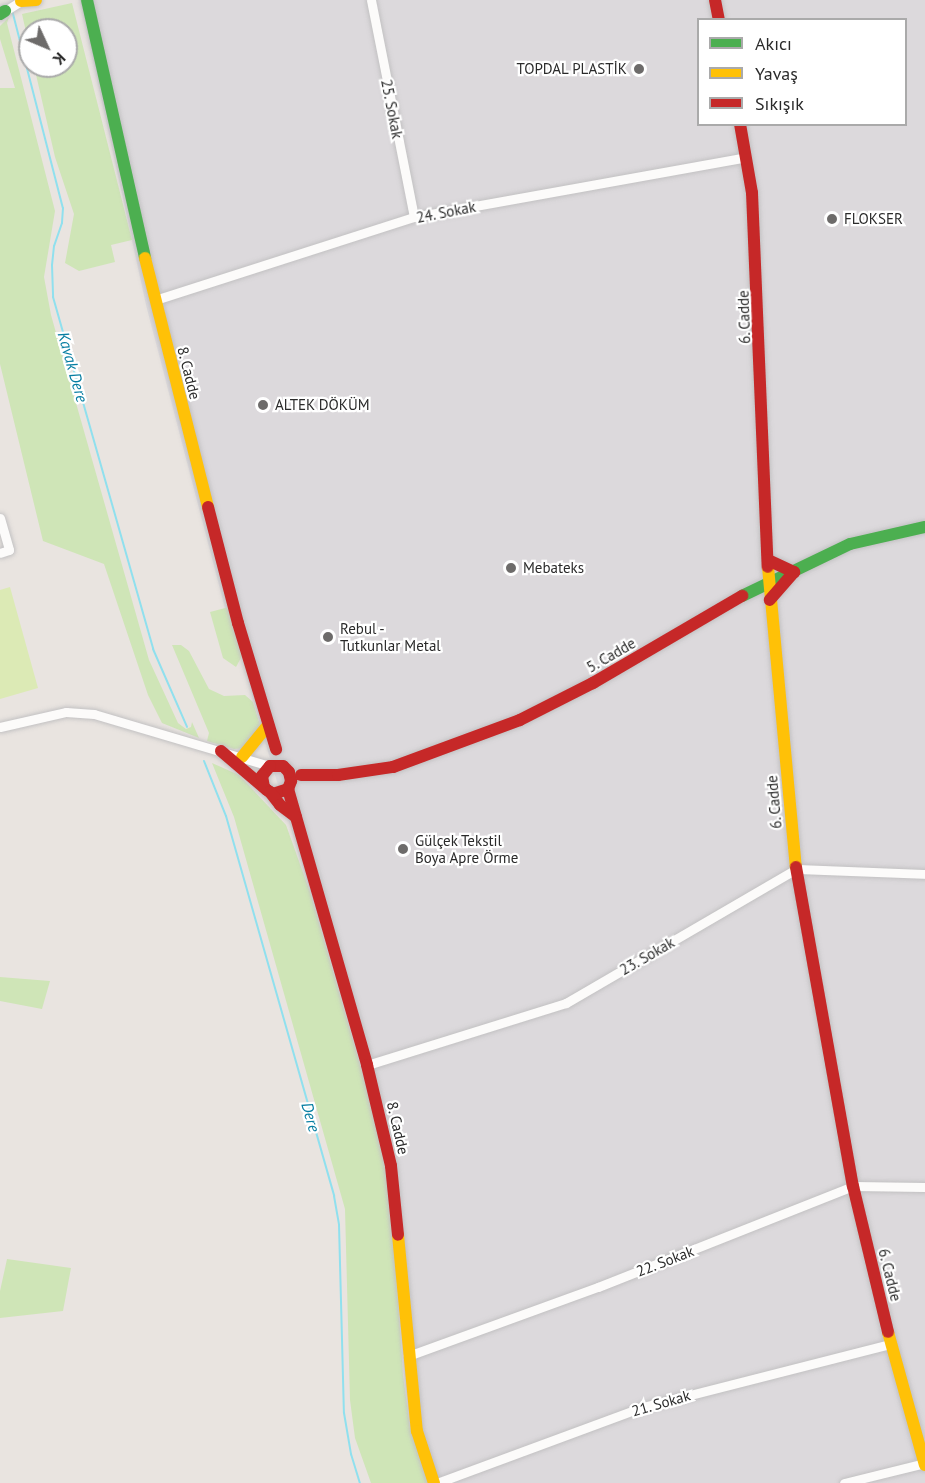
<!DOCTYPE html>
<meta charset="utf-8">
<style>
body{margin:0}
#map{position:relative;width:925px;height:1483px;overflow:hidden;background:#e9e4e0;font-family:"PT Sans",sans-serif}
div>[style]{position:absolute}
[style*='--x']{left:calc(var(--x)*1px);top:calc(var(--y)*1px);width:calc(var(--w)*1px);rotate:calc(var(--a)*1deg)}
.industrial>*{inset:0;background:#dcd9dc}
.green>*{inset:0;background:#cfe5b7}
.pitch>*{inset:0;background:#dceab5}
.stream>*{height:2px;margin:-1px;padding:0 1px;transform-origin:1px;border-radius:1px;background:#90e0ee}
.roads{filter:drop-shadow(0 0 2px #c2c1c2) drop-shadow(0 0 2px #c2c1c2)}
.street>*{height:9px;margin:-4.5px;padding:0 4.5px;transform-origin:4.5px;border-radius:4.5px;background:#fcfbfa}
.fast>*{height:12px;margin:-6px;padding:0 6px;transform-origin:6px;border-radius:6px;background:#4caf50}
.slow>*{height:12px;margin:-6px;padding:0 6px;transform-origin:6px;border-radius:6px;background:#ffc107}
.jam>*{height:12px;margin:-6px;padding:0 6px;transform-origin:6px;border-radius:6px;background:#c62828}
.dots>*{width:16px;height:16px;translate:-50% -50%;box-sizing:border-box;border:3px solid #fff;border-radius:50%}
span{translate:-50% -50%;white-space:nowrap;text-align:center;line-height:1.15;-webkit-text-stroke:4.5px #fff;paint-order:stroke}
.poi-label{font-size:15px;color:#2a2a2a}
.right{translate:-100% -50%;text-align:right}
.left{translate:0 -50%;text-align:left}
.street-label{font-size:15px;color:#2a2a2a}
.water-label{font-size:16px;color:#077ea2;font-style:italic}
.legend{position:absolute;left:697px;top:18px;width:210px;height:108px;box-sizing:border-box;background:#fff;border:2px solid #aaa;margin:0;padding:8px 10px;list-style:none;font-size:18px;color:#2a2a2a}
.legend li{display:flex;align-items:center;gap:12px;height:30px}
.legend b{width:30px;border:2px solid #aaa}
.north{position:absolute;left:18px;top:18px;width:60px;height:60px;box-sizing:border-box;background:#fff;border:2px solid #aaa;border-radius:50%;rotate:134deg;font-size:16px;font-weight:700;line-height:24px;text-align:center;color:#2a2a2a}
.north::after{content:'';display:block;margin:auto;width:21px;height:27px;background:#6d6b6a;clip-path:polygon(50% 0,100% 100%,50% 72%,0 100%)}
</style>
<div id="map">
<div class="industrial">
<i style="clip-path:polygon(evenodd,80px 0,925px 0,925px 1483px,436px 1483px,410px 1421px,392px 1164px,260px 725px,229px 607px,225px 608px,146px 305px,80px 0,698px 20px,906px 20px,906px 124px,698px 124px,698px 20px)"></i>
</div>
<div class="green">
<i style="clip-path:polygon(72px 3px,132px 240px,111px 245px,115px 262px,79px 271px,65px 263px,74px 214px,55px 157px,34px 66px,66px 66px,66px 30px,30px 30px,30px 50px,22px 14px)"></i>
<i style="clip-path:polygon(9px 17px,7px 23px,55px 211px,44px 277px,51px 315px,149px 660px,178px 723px,186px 729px,191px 727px,192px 722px,199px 738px,162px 723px,148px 695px,104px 564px,43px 541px,0 364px,0 88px,15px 88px,0 39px,0 26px)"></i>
<i style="clip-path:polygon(229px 607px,242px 656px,236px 667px,223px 658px,210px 612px)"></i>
<i style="clip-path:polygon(172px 645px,181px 645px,189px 651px,209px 689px,224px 696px,245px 695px,253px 702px,260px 725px,245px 748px,234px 749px,207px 741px,209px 733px)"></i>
<i style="clip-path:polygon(212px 763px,239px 775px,286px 825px,310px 892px,389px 1165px,403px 1375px,410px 1428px,432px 1483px,371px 1483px,355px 1438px,350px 1400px,345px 1209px,234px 817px)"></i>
<i style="clip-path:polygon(0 977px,50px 981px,42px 1009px,0 1001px)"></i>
<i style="clip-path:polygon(7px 1259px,71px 1268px,63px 1311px,0 1318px,0 1291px)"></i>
</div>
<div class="pitch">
<i style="clip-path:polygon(10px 587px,38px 688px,0 699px,0 590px)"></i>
</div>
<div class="stream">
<i style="--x:12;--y:10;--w:204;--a:75.6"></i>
<i style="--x:63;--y:208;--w:15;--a:94"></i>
<i style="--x:62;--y:223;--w:24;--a:109"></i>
<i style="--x:54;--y:246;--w:19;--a:96"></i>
<i style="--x:52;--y:265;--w:32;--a:88"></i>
<i style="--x:53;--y:297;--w:366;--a:74.1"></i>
<i style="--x:153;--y:649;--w:85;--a:66.4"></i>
<i style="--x:204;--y:761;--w:59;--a:68.2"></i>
<i style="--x:226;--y:816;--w:395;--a:74.1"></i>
<i style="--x:334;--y:1196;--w:29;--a:80"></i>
<i style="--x:339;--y:1225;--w:188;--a:88.5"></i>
<i style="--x:344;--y:1413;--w:42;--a:80.3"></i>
<i style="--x:351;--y:1454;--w:30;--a:73"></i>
</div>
<div class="roads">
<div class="street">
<i style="--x:371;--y:0;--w:221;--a:78.8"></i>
<i style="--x:5;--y:11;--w:19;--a:-32"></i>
<i style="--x:155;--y:300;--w:272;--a:-17.8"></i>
<i style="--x:414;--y:217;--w:337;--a:-10.2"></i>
<i style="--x:0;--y:518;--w:33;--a:74"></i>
<i style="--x:9;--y:550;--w:9;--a:162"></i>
<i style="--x:0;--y:727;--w:68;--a:-12.8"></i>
<i style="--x:66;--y:712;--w:28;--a:4"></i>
<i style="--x:94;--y:714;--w:184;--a:16.5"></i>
<i style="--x:367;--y:1065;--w:208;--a:-17.3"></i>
<i style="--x:566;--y:1003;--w:266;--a:-30.2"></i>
<i style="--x:796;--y:869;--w:129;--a:2.2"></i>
<i style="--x:408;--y:1356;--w:202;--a:-20"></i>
<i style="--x:598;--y:1287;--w:274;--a:-21.6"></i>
<i style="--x:853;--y:1186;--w:72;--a:0.8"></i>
<i style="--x:437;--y:1483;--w:220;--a:-20.3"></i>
<i style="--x:643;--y:1407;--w:256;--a:-14.3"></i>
<i style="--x:844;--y:1483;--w:83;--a:-13.9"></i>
</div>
<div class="fast">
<i style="--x:87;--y:0;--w:264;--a:77.3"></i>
<i style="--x:0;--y:14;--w:6;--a:-31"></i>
<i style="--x:742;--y:596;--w:120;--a:-25.7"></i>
<i style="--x:850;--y:544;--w:77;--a:-12.8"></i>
</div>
<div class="slow">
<i style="--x:21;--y:1;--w:15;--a:-4"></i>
<i style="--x:145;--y:258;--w:257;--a:75.8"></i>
<i style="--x:768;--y:567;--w:301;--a:84.7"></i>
<i style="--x:242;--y:757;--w:41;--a:-50.9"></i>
<i style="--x:398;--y:1235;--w:197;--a:84.5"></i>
<i style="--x:417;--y:1431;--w:55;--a:71.9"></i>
<i style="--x:888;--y:1332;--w:138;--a:74.5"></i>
</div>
<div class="jam">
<i style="--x:715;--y:0;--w:20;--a:79"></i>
<i style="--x:740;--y:124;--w:70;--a:80.1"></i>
<i style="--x:752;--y:193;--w:374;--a:87.6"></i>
<i style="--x:208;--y:507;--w:120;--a:75.5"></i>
<i style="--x:238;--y:623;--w:132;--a:73.2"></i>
<i style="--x:768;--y:560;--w:29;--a:25"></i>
<i style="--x:794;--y:572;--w:37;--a:131"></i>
<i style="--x:221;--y:751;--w:60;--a:40.3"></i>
<i style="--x:267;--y:790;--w:7;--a:34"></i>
<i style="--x:273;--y:794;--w:16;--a:-18"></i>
<i style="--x:288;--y:789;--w:9;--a:-69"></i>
<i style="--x:291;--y:781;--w:9;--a:-103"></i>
<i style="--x:289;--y:772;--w:8;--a:-135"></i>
<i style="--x:283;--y:766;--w:13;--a:180"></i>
<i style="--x:270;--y:766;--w:13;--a:129"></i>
<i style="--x:262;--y:776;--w:11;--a:80"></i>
<i style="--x:301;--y:775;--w:37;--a:0"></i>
<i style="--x:338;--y:775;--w:56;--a:-8.3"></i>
<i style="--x:393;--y:767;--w:135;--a:-20.3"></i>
<i style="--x:520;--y:720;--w:82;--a:-26.9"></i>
<i style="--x:593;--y:683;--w:173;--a:-30.3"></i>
<i style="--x:288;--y:789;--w:287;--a:74"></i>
<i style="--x:367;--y:1065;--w:104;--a:76.6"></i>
<i style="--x:391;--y:1166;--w:69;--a:84.2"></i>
<i style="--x:270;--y:792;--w:16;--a:52"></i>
<i style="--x:280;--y:805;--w:20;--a:37"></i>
<i style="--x:796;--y:867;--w:324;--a:79.9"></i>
<i style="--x:853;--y:1186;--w:150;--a:76.5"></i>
</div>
</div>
<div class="dots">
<i style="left:639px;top:69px;background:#6d6b6a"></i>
<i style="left:832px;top:219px;background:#6d6b6a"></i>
<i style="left:263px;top:405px;background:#6d6b6a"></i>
<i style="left:511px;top:568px;background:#6d6b6a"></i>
<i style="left:328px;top:637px;background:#6d6b6a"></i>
<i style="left:403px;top:849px;background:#6d6b6a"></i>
</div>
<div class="poi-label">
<span class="right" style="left:627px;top:69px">TOPDAL PLASTİK</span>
<span class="left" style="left:844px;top:219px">FLOKSER</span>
<span class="left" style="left:275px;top:405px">ALTEK DÖKÜM</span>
<span class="left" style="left:523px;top:568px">Mebateks</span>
<span class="left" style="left:340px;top:637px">Rebul -<br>Tutkunlar Metal</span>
<span class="left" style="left:415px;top:849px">Gülçek Tekstil<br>Boya Apre Örme</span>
</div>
<div class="street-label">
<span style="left:392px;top:109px;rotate:79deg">25. Sokak</span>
<span style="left:446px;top:212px;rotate:-11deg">24. Sokak</span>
<span style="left:744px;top:317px;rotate:-92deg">6. Cadde</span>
<span style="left:189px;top:373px;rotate:76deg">8. Cadde</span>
<span style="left:611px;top:655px;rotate:-30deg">5. Cadde</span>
<span style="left:774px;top:802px;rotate:-95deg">6. Cadde</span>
<span style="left:647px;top:956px;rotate:-30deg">23. Sokak</span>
<span style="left:398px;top:1128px;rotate:77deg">8. Cadde</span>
<span style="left:665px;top:1261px;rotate:-21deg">22. Sokak</span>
<span style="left:890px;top:1275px;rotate:76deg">6. Cadde</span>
<span style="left:661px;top:1403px;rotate:-16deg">21. Sokak</span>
</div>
<div class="water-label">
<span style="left:73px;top:367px;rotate:74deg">Kavak Dere</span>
<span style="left:311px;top:1117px;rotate:74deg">Dere</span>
</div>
<ul class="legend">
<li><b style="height:8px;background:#4caf50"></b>Akıcı</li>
<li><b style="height:8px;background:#ffc107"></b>Yavaş</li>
<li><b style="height:8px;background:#c62828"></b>Sıkışık</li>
</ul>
<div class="north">K</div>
</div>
